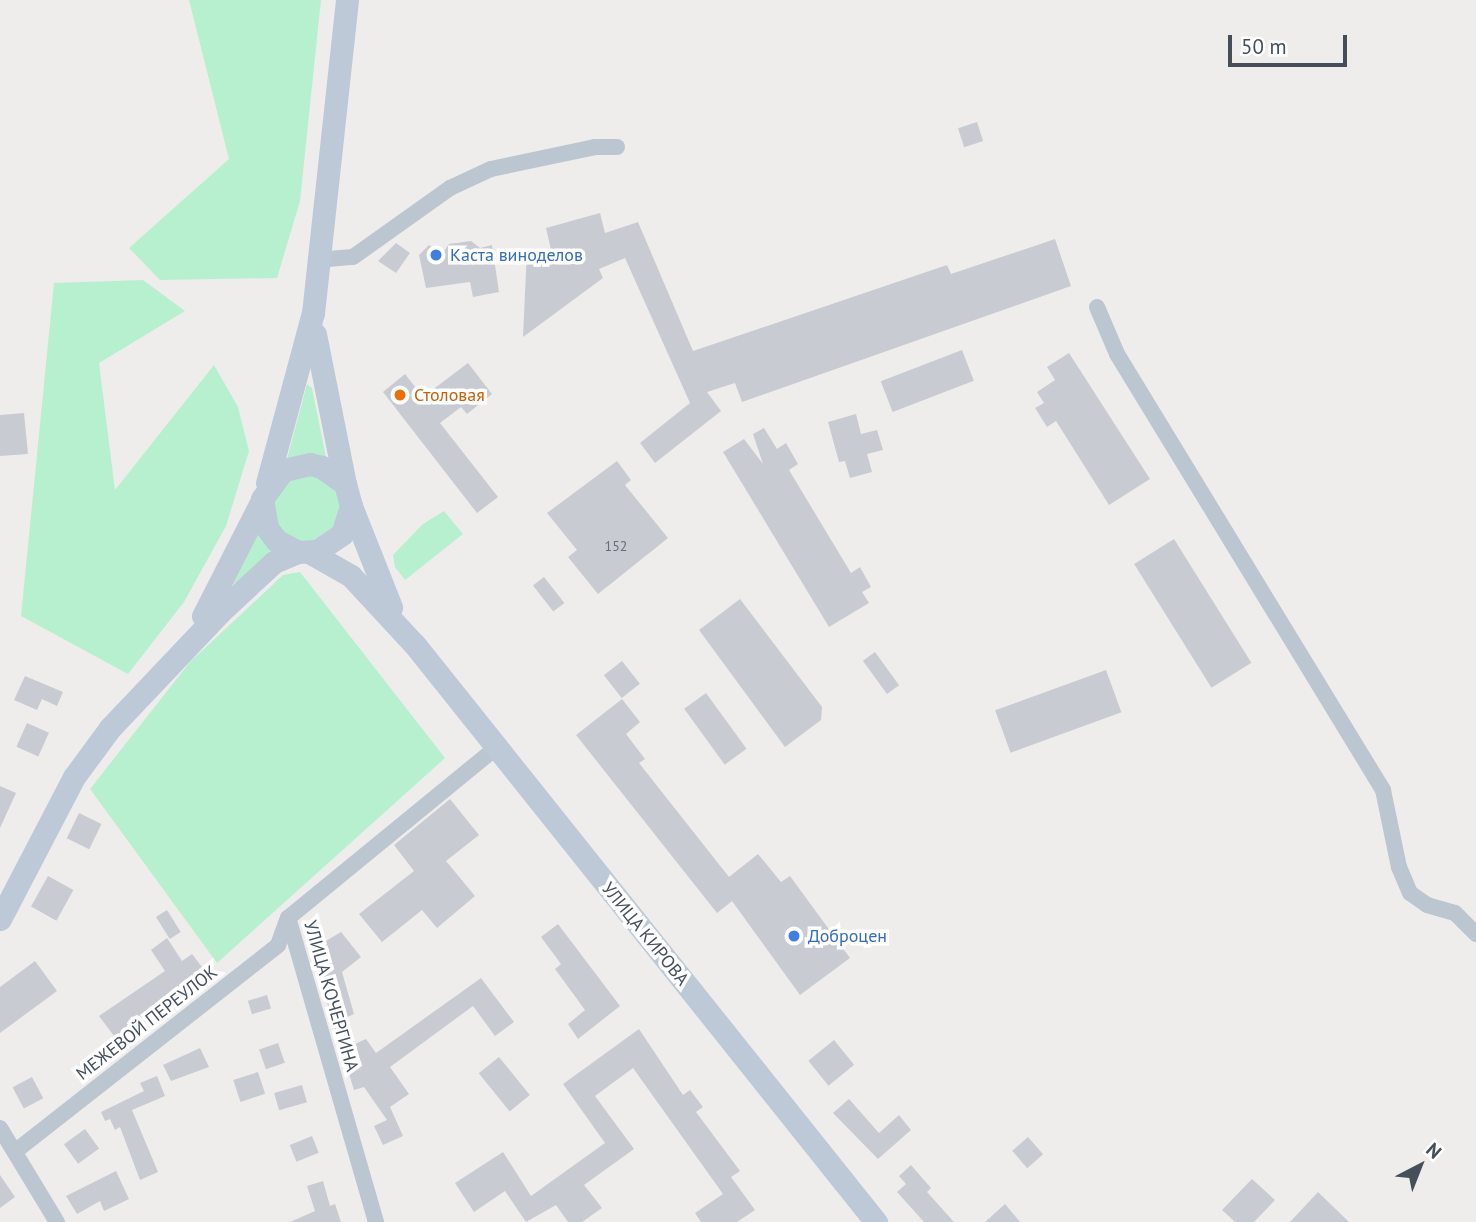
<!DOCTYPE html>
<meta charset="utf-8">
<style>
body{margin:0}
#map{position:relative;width:1476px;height:1222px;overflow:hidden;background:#efecec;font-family:"PT Sans",sans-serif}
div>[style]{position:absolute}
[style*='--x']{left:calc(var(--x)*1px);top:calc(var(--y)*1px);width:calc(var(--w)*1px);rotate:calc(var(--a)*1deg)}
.green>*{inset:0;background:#b7f0cf}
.round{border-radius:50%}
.building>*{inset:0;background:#c9cbd2;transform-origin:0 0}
.minor>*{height:16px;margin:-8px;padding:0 8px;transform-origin:8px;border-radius:8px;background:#bcc6d0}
.secondary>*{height:23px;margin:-11.5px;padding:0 11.5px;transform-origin:11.5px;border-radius:11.5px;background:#bec9d7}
.dots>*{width:19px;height:19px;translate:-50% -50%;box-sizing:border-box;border:4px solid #fff;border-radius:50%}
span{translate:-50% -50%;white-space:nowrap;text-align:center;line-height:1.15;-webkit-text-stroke:7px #fff;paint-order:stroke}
.number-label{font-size:14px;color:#656e78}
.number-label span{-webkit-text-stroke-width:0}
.shop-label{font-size:18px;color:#366cbe}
.left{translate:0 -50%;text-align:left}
.food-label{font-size:18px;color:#c56008}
.street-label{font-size:18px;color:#444f5a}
.north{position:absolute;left:1385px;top:1131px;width:70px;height:70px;-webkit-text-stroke:5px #fff;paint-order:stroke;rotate:42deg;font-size:19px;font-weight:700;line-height:28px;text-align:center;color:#444f5a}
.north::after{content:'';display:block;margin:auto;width:24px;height:32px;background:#444f5a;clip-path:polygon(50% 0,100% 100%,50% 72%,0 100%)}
.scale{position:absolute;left:1228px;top:35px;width:119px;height:32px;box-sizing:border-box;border:4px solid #444f5a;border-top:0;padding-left:9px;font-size:21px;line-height:24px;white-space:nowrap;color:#444f5a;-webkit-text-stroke:5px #fff;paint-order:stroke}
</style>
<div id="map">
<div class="green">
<i style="clip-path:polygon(189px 0,321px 0,300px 201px,277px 278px,160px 280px,129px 248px,229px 159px)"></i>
<i style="clip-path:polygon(143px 280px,185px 311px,99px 363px,115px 490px,214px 365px,238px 407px,249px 451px,226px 526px,184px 602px,128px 674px,21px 616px,54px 283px)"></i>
<i style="clip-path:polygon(307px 384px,312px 388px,327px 462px,287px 459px)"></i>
<i class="round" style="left:272px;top:474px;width:68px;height:68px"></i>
<i style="clip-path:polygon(444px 511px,463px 534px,405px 580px,395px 567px,393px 555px,423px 524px)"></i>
<i style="clip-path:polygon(259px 523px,280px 552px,231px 586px)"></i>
<i style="clip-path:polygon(300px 572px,445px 758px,217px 963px,90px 789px,190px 662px,283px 575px)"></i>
</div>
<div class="building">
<i style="left:977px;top:122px;width:20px;height:20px;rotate:72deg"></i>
<i style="clip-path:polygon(600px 213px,605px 233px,638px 222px,693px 351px,947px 265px,951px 274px,1055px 239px,1071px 286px,742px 402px,735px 383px,707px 392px,721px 411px,655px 463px,640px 443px,690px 403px,625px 258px,599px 269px,603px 278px,523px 337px,527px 250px,551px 250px,546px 228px)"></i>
<i style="clip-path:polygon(471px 241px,480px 248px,492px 245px,499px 292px,473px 297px,470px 282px,426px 288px,419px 255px,429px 245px,442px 254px,449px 244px)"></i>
<i style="clip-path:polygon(396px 243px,410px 253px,396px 273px,378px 261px)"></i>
<i style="left:962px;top:350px;width:33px;height:87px;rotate:69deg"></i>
<i style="clip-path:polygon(1069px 353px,1150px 479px,1109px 505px,1056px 421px,1047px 427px,1035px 408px,1044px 403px,1037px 392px,1055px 380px,1047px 367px)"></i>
<i style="clip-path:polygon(468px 363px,492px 394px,467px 414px,461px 407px,440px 423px,498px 497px,477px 513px,383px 392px,405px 374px,423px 397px)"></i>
<i style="clip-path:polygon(24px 413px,28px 454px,0 456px,0 415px)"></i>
<i style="clip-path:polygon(856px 414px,861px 434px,877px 430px,883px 450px,867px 454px,872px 472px,850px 478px,845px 461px,839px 462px,828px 422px)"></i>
<i style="clip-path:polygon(764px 428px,777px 449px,786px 443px,798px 464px,789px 470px,851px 573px,860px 567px,871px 587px,862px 592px,869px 603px,829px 627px,723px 452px,744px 439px,763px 464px,753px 434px)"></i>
<i style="clip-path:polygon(617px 461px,631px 480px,625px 485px,668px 538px,598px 594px,568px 557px,577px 550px,547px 513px)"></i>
<i style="left:1174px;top:539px;width:146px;height:47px;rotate:58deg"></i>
<i style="left:544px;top:577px;width:33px;height:14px;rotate:52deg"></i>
<i style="clip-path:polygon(740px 599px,822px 707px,821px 720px,785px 747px,699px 630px)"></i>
<i style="left:875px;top:652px;width:41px;height:15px;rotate:54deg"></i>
<i style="left:622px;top:661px;width:29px;height:23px;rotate:52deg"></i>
<i style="left:1106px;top:670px;width:45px;height:118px;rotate:70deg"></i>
<i style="clip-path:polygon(25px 676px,63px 692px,57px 706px,42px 699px,37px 710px,14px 700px)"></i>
<i style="left:706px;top:693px;width:69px;height:27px;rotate:54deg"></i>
<i style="clip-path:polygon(622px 699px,640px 722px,626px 734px,645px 759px,639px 763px,729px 877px,758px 854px,781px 882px,790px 876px,850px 958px,800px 995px,732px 901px,717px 913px,576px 735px)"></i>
<i style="left:27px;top:723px;width:24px;height:26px;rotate:24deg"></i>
<i style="clip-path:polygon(0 786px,16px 793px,0 828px)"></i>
<i style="clip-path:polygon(450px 799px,479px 835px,446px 861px,475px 896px,437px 928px,422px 910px,382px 942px,359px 914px,414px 871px,394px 845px)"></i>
<i style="left:79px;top:813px;width:25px;height:28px;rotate:26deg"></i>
<i style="left:48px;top:876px;width:29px;height:35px;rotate:29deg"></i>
<i style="left:167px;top:910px;width:26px;height:13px;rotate:58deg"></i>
<i style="clip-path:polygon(558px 924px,620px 1006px,578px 1039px,568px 1024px,585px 1010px,555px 969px,561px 964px,541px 937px)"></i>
<i style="clip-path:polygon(341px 932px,361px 957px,342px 972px,354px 1014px,343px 1019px,355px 1044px,366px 1039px,376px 1053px,481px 978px,514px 1022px,495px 1036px,473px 1006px,390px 1067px,409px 1094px,390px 1107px,403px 1136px,383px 1145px,374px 1126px,387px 1120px,364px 1087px,354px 1090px,311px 950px)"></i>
<i style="clip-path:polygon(167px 938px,182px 961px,192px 954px,205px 971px,161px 1001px,117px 1040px,99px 1016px,165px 971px,151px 950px)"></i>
<i style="clip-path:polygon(35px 961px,57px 991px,0 1033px,0 987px)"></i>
<i style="left:267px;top:995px;width:14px;height:20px;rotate:73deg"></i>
<i style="clip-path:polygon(639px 1029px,683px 1095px,690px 1090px,703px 1107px,696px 1112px,740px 1171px,731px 1177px,755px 1210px,737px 1222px,701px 1222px,695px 1213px,723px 1194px,633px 1068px,595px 1096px,634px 1149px,584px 1185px,602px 1208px,582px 1222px,568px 1222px,556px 1205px,526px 1222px,505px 1191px,474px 1212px,455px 1183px,503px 1152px,531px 1196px,605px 1143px,563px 1084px)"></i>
<i style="left:834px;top:1040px;width:32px;height:33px;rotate:51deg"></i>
<i style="left:278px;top:1043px;width:21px;height:20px;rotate:71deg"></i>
<i style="clip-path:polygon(200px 1048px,209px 1067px,171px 1081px,163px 1065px)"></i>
<i style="left:499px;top:1057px;width:49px;height:26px;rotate:51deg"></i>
<i style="left:258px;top:1072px;width:23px;height:26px;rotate:72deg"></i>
<i style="clip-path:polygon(157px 1076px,165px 1096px,132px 1110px,158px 1172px,140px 1180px,120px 1127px,115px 1130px,110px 1119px,105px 1121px,101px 1112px,144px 1091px,140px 1083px)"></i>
<i style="left:32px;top:1077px;width:24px;height:22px;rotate:62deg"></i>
<i style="left:302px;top:1085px;width:18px;height:29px;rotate:74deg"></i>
<i style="clip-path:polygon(849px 1099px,879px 1133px,899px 1115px,911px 1130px,878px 1159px,833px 1113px)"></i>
<i style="left:85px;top:1129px;width:24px;height:26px;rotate:54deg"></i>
<i style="left:312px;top:1136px;width:18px;height:24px;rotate:68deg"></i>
<i style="left:1028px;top:1137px;width:23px;height:21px;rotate:49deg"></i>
<i style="clip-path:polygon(911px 1165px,931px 1188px,927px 1192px,954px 1222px,924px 1222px,897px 1192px,906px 1184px,899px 1176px)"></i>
<i style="clip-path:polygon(116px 1171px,129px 1199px,104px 1211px,100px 1201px,77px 1214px,66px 1196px)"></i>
<i style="clip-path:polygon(0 1175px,15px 1197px,0 1208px)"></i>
<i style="clip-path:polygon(1252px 1179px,1275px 1200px,1254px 1222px,1235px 1222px,1222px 1210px)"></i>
<i style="clip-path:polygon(323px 1181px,330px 1206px,335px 1204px,341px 1222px,290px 1222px,315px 1211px,307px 1186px)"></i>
<i style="clip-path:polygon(1318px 1192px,1349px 1222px,1290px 1222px)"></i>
<i style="clip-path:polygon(1005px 1204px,1020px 1222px,985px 1222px)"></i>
</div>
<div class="minor">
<i style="--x:317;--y:260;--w:36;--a:-5"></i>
<i style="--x:353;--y:257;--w:119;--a:-35.4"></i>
<i style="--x:450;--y:188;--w:45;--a:-24.9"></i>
<i style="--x:491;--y:169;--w:106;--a:-11.9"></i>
<i style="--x:595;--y:147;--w:22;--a:0"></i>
<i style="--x:1097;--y:307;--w:51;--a:66.9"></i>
<i style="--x:1117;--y:354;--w:511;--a:58.61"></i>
<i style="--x:1383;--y:790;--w:79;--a:78.3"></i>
<i style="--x:1399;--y:867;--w:28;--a:67"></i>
<i style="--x:1410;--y:893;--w:21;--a:35"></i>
<i style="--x:1427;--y:905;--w:29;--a:16"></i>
<i style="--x:1455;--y:913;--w:30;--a:45"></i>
<i style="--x:0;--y:1128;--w:110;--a:58.8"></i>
<i style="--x:17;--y:1150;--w:332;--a:-38.1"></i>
<i style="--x:278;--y:945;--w:29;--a:-70"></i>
<i style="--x:376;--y:1222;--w:316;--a:-106.1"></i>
<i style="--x:288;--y:918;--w:269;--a:-39.3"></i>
</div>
<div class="secondary">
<i style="--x:315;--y:334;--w:153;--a:78.7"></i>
<i style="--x:267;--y:483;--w:176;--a:-74.9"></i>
<i style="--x:313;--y:313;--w:315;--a:-83.8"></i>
<i style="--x:351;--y:506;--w:109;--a:68.4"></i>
<i style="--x:309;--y:552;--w:48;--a:29.7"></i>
<i style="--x:351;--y:576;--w:94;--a:47.2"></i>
<i style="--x:415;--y:645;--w:739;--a:51.38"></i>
<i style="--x:203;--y:616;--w:130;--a:-63"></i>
<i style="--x:0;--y:919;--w:160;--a:-62.5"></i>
<i style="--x:74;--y:777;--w:61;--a:-53.7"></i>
<i style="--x:110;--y:728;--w:161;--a:-46.5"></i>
<i style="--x:221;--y:611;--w:72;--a:-42.8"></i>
<i style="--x:274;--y:562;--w:26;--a:-23"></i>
<i style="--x:298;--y:552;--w:19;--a:-3"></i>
<i style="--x:317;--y:551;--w:30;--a:-34"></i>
<i style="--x:342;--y:534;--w:29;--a:-72"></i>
<i style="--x:351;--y:506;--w:23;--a:-105"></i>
<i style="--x:345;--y:484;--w:29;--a:-144"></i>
<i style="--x:322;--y:467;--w:12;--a:-166"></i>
<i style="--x:310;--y:464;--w:28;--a:167"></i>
<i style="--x:283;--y:470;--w:36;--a:126"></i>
<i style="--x:262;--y:499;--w:29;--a:80"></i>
<i style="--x:267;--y:528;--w:15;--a:53"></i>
<i style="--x:276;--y:540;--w:25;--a:29"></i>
</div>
<div class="dots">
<i style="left:436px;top:255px;background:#3f7fe0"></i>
<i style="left:400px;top:395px;background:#e8710a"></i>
<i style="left:794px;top:936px;background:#3f7fe0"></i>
</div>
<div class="number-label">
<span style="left:616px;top:546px">152</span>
</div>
<div class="shop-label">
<span class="left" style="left:450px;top:255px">Каста виноделов</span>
<span class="left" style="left:808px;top:936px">Доброцен</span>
</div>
<div class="food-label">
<span class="left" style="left:414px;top:395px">Столовая</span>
</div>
<div class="street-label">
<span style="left:645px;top:934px;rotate:51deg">УЛИЦА КИРОВА</span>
<span style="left:331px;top:996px;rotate:74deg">УЛИЦА КОЧЕРГИНА</span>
<span style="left:147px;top:1023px;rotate:-38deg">МЕЖЕВОЙ ПЕРЕУЛОК</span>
</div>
<div class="north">N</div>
<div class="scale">50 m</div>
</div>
